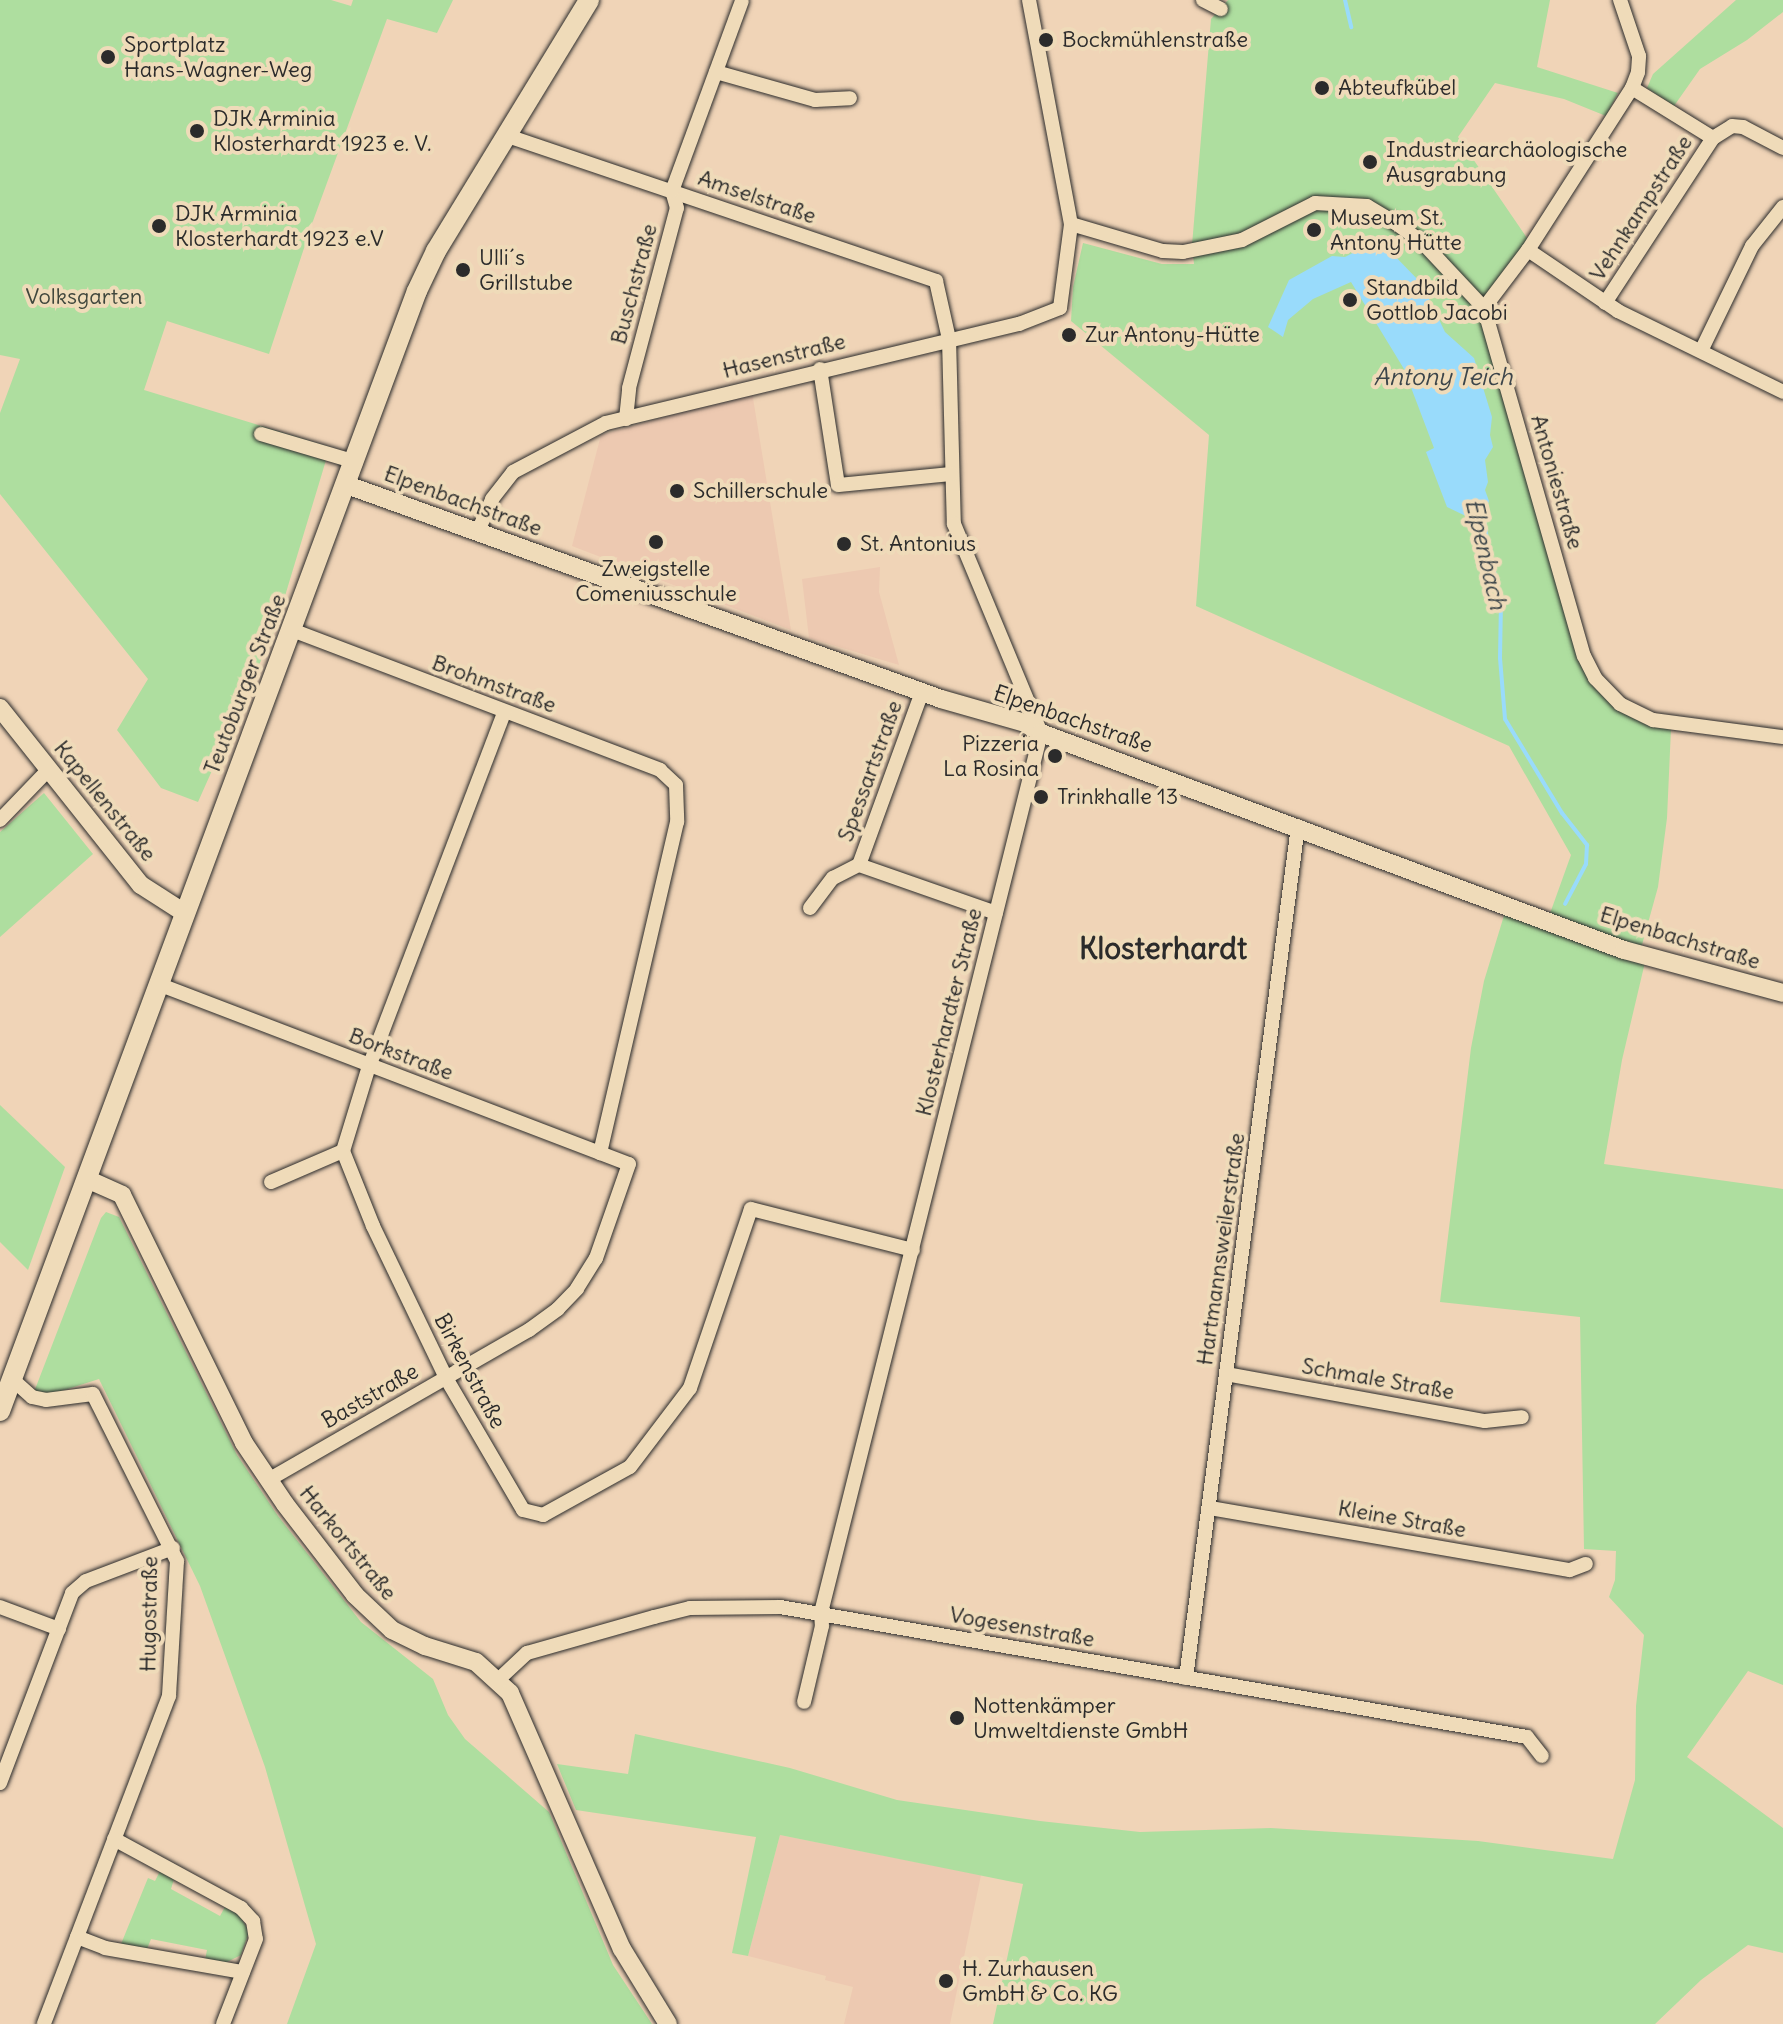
<!DOCTYPE html>
<meta charset="utf-8">
<style>
body{margin:0}
#map{position:relative;width:1783px;height:2024px;overflow:hidden;background:#f0d4b7;font-family:Delius,sans-serif}
div>[style]{position:absolute}
[style*='--x']{left:calc(var(--x)*1px);top:calc(var(--y)*1px);width:calc(var(--w)*1px);rotate:calc(var(--a)*1deg)}
.built>*{inset:0;background:#edc9b1}
.green>*{inset:0;background:#aede9f}
.water>*{inset:0;background:#99dbfb}
.stream>*{height:4px;margin:-2px;padding:0 2px;transform-origin:2px;border-radius:2px;background:#99dbfb}
.roads{filter:drop-shadow(0 0 2px #2b2b2b) drop-shadow(0 0 2px #2b2b2b)}
.minor>*{height:14px;margin:-7px;padding:0 7px;transform-origin:7px;border-radius:7px;background:#efdbb9}
.tertiary>*{height:18px;margin:-9px;padding:0 9px;transform-origin:9px;border-radius:9px;background:#efdbb9}
.secondary>*{height:20px;margin:-10px;padding:0 10px;transform-origin:10px;border-radius:10px;background:#efdbb9}
.dots>*{width:22px;height:22px;translate:-50% -50%;box-sizing:border-box;border:4px solid #efdbb9;border-radius:50%}
span{translate:-50% -50%;white-space:nowrap;text-align:center;line-height:1.15;-webkit-text-stroke:8px #efdbb9;paint-order:stroke}
.poi-label{font-size:22px;color:#2b2b2b}
.left{translate:0 -50%;text-align:left}
.right{translate:-100% -50%;text-align:right}
.street-label{font-size:22px;color:#2b2b2b}
.park-label{font-size:22px;color:#3f463c}
.water-label{font-size:24px;color:#3c454a;font-style:italic}
.district-label{font-size:30px;color:#2b2b2b;font-weight:700}
</style>
<div id="map">
<div class="built">
<i style="clip-path:polygon(752px 392px,791px 630px,572px 546px,601px 435px)"></i>
<i style="clip-path:polygon(880px 567px,879px 592px,899px 665px,809px 638px,802px 579px)"></i>
<i style="clip-path:polygon(780px 1835px,981px 1875px,950px 2024px,844px 2024px,853px 1987px,825px 1980px,826px 1976px,748px 1956px)"></i>
</div>
<div class="green">
<i style="clip-path:polygon(0 0,331px 0,351px 6px,353px 0,453px 0,437px 33px,387px 19px,313px 221px,269px 354px,167px 321px,144px 390px,330px 447px,275px 629px,198px 802px,161px 788px,117px 730px,148px 679px,0 494px,0 413px,20px 359px,0 355px)"></i>
<i style="clip-path:polygon(1228px 0,1550px 0,1537px 67px,1618px 93px,1606px 116px,1564px 99px,1495px 83px,1458px 137px,1529px 241px,1480px 311px,1594px 681px,1671px 729px,1667px 818px,1658px 887px,1640px 952px,1548px 919px,1571px 855px,1509px 746px,1196px 606px,1209px 435px,1071px 321px,1073px 287px,1083px 243px,1162px 264px,1194px 264px,1192px 245px,1211px 19px)"></i>
<i style="clip-path:polygon(1736px 0,1783px 0,1783px 12px,1747px 40px,1700px 69px,1674px 106px,1647px 88px,1653px 74px)"></i>
<i style="clip-path:polygon(44px 793px,93px 854px,0 937px,0 832px)"></i>
<i style="clip-path:polygon(1506px 909px,1646px 958px,1622px 1060px,1604px 1164px,1783px 1189px,1783px 1685px,1748px 1671px,1687px 1757px,1783px 1828px,1783px 1953px,1748px 1945px,1701px 1980px,1655px 2024px,993px 2024px,1023px 1884px,780px 1835px,748px 1956px,732px 1953px,756px 1837px,576px 1810px,557px 1764px,628px 1774px,635px 1734px,790px 1768px,897px 1800px,1040px 1821px,1140px 1832px,1271px 1828px,1478px 1841px,1613px 1859px,1635px 1780px,1636px 1706px,1644px 1635px,1609px 1597px,1615px 1580px,1616px 1551px,1584px 1549px,1580px 1317px,1440px 1302px,1471px 1048px,1484px 981px)"></i>
<i style="clip-path:polygon(0 1105px,65px 1167px,28px 1270px,0 1242px)"></i>
<i style="clip-path:polygon(106px 1212px,119px 1217px,237px 1455px,278px 1516px,361px 1622px,433px 1679px,448px 1715px,465px 1739px,549px 1812px,613px 1965px,652px 2024px,287px 2024px,316px 1944px,265px 1767px,200px 1586px,99px 1379px,52px 1394px,34px 1392px,101px 1218px)"></i>
<i style="clip-path:polygon(160px 1871px,174px 1879px,171px 1889px,220px 1916px,225px 1907px,240px 1915px,249px 1932px,241px 1955px,225px 1963px,205px 1960px,207px 1950px,151px 1939px,147px 1949px,121px 1944px,148px 1878px,155px 1881px)"></i>
</div>
<div class="water">
<i style="clip-path:polygon(1364px 247px,1390px 251px,1422px 284px,1445px 332px,1474px 358px,1492px 417px,1490px 435px,1493px 447px,1485px 460px,1488px 482px,1485px 490px,1489px 501px,1485px 512px,1491px 554px,1479px 547px,1470px 518px,1447px 507px,1426px 452px,1434px 448px,1404px 369px,1351px 282px,1313px 299px,1288px 320px,1283px 337px,1268px 327px,1289px 280px,1332px 256px,1345px 257px)"></i>
</div>
<div class="stream">
<i style="--x:1345;--y:0;--w:28;--a:77"></i>
<i style="--x:1489;--y:550;--w:52;--a:76.8"></i>
<i style="--x:1501;--y:601;--w:57;--a:91"></i>
<i style="--x:1500;--y:658;--w:61;--a:85.3"></i>
<i style="--x:1505;--y:719;--w:110;--a:58.8"></i>
<i style="--x:1562;--y:813;--w:41;--a:52"></i>
<i style="--x:1587;--y:845;--w:19;--a:93"></i>
<i style="--x:1586;--y:864;--w:45;--a:117.7"></i>
</div>
<div class="roads">
<div class="minor">
<i style="--x:1029;--y:0;--w:228;--a:79.4"></i>
<i style="--x:1071;--y:224;--w:96;--a:16.4"></i>
<i style="--x:1163;--y:251;--w:20;--a:3"></i>
<i style="--x:1183;--y:252;--w:60;--a:-11.5"></i>
<i style="--x:1242;--y:240;--w:82;--a:-26.9"></i>
<i style="--x:1315;--y:203;--w:52;--a:3.3"></i>
<i style="--x:1367;--y:206;--w:35;--a:31"></i>
<i style="--x:1397;--y:224;--w:31;--a:36"></i>
<i style="--x:1422;--y:242;--w:91;--a:46.8"></i>
<i style="--x:1484;--y:308;--w:362;--a:74"></i>
<i style="--x:1584;--y:656;--w:25;--a:63"></i>
<i style="--x:1595;--y:678;--w:36;--a:46"></i>
<i style="--x:1620;--y:704;--w:37;--a:26"></i>
<i style="--x:1653;--y:720;--w:131;--a:7.5"></i>
<i style="--x:1203;--y:0;--w:20;--a:27"></i>
<i style="--x:716;--y:72;--w:103;--a:15.8"></i>
<i style="--x:815;--y:100;--w:35;--a:-3"></i>
<i style="--x:1632;--y:88;--w:95;--a:31.7"></i>
<i style="--x:1713;--y:138;--w:22;--a:-32"></i>
<i style="--x:1732;--y:126;--w:11;--a:5"></i>
<i style="--x:1743;--y:127;--w:45;--a:27.7"></i>
<i style="--x:508;--y:136;--w:452;--a:18.7"></i>
<i style="--x:936;--y:281;--w:59;--a:77.4"></i>
<i style="--x:949;--y:339;--w:185;--a:88.5"></i>
<i style="--x:954;--y:524;--w:226;--a:67.4"></i>
<i style="--x:1041;--y:733;--w:907;--a:104.04"></i>
<i style="--x:821;--y:1613;--w:13;--a:86"></i>
<i style="--x:822;--y:1626;--w:78;--a:103.3"></i>
<i style="--x:1528;--y:250;--w:109;--a:34.1"></i>
<i style="--x:1618;--y:311;--w:184;--a:26.1"></i>
<i style="--x:1605;--y:303;--w:197;--a:-56.8"></i>
<i style="--x:1484;--y:308;--w:73;--a:-52.8"></i>
<i style="--x:1528;--y:250;--w:193;--a:-57.3"></i>
<i style="--x:1632;--y:88;--w:17;--a:-69"></i>
<i style="--x:1638;--y:72;--w:16;--a:-86"></i>
<i style="--x:1639;--y:56;--w:59;--a:-108.7"></i>
<i style="--x:1701;--y:351;--w:117;--a:-64.1"></i>
<i style="--x:1752;--y:246;--w:50;--a:-51.5"></i>
<i style="--x:820;--y:369;--w:117;--a:81.2"></i>
<i style="--x:838;--y:485;--w:114;--a:-5.6"></i>
<i style="--x:626;--y:419;--w:31;--a:-84"></i>
<i style="--x:629;--y:388;--w:186;--a:-75.1"></i>
<i style="--x:677;--y:208;--w:18;--a:-106"></i>
<i style="--x:672;--y:191;--w:202;--a:-69.8"></i>
<i style="--x:261;--y:434;--w:99;--a:16.4"></i>
<i style="--x:478;--y:531;--w:35;--a:-66"></i>
<i style="--x:492;--y:499;--w:34;--a:-52"></i>
<i style="--x:513;--y:472;--w:105;--a:-27.8"></i>
<i style="--x:606;--y:423;--w:425;--a:-13.5"></i>
<i style="--x:1019;--y:324;--w:44;--a:-21.3"></i>
<i style="--x:1060;--y:308;--w:85;--a:-82.5"></i>
<i style="--x:292;--y:630;--w:394;--a:20.8"></i>
<i style="--x:660;--y:770;--w:22;--a:43"></i>
<i style="--x:676;--y:785;--w:37;--a:88"></i>
<i style="--x:677;--y:822;--w:340;--a:103.1"></i>
<i style="--x:504;--y:713;--w:378;--a:110.9"></i>
<i style="--x:369;--y:1066;--w:89;--a:107"></i>
<i style="--x:343;--y:1151;--w:81;--a:68.2"></i>
<i style="--x:373;--y:1226;--w:169;--a:64.3"></i>
<i style="--x:446;--y:1378;--w:153;--a:59.7"></i>
<i style="--x:523;--y:1510;--w:21;--a:14"></i>
<i style="--x:543;--y:1515;--w:99;--a:-28.9"></i>
<i style="--x:630;--y:1467;--w:99;--a:-52.8"></i>
<i style="--x:690;--y:1388;--w:189;--a:-71.2"></i>
<i style="--x:751;--y:1209;--w:167;--a:14.2"></i>
<i style="--x:0;--y:820;--w:71;--a:-46.1"></i>
<i style="--x:859;--y:865;--w:184;--a:-70"></i>
<i style="--x:810;--y:908;--w:38;--a:-53"></i>
<i style="--x:833;--y:878;--w:29;--a:-27"></i>
<i style="--x:859;--y:865;--w:145;--a:19.3"></i>
<i style="--x:158;--y:984;--w:504;--a:20.92"></i>
<i style="--x:629;--y:1164;--w:100;--a:109.3"></i>
<i style="--x:596;--y:1258;--w:36;--a:122"></i>
<i style="--x:577;--y:1289;--w:28;--a:134"></i>
<i style="--x:558;--y:1309;--w:36;--a:144"></i>
<i style="--x:529;--y:1330;--w:301;--a:150.1"></i>
<i style="--x:271;--y:1182;--w:78;--a:-23.3"></i>
<i style="--x:1226;--y:1374;--w:263;--a:10.3"></i>
<i style="--x:1485;--y:1421;--w:37;--a:-6"></i>
<i style="--x:12;--y:1379;--w:27;--a:42"></i>
<i style="--x:32;--y:1397;--w:14;--a:12"></i>
<i style="--x:46;--y:1400;--w:47;--a:-7.3"></i>
<i style="--x:93;--y:1394;--w:187;--a:63.3"></i>
<i style="--x:177;--y:1561;--w:135;--a:93.4"></i>
<i style="--x:169;--y:1696;--w:351;--a:110.9"></i>
<i style="--x:1210;--y:1508;--w:365;--a:9.8"></i>
<i style="--x:1570;--y:1570;--w:17;--a:-21"></i>
<i style="--x:0;--y:1607;--w:63;--a:20.4"></i>
<i style="--x:1186;--y:1678;--w:859;--a:-82.51"></i>
<i style="--x:498;--y:1680;--w:40;--a:-43"></i>
<i style="--x:527;--y:1653;--w:132;--a:-15.8"></i>
<i style="--x:654;--y:1617;--w:37;--a:-14"></i>
<i style="--x:690;--y:1608;--w:90;--a:-0.6"></i>
<i style="--x:780;--y:1607;--w:758;--a:9.87"></i>
<i style="--x:1527;--y:1737;--w:24;--a:52"></i>
<i style="--x:0;--y:1783;--w:203;--a:-69.2"></i>
<i style="--x:72;--y:1593;--w:18;--a:-41"></i>
<i style="--x:86;--y:1581;--w:93;--a:-20.8"></i>
<i style="--x:114;--y:1839;--w:145;--a:28.5"></i>
<i style="--x:241;--y:1908;--w:18;--a:47"></i>
<i style="--x:253;--y:1921;--w:18;--a:81"></i>
<i style="--x:256;--y:1939;--w:91;--a:111.2"></i>
<i style="--x:77;--y:1937;--w:30;--a:21"></i>
<i style="--x:105;--y:1948;--w:140;--a:9.9"></i>
</div>
<div class="tertiary">
<i style="--x:347;--y:485;--w:631;--a:19.81"></i>
<i style="--x:941;--y:699;--w:87;--a:15.9"></i>
<i style="--x:1025;--y:723;--w:19;--a:32"></i>
<i style="--x:1041;--y:733;--w:622;--a:20.42"></i>
<i style="--x:1624;--y:950;--w:165;--a:15.1"></i>
<i style="--x:0;--y:708;--w:226;--a:51.5"></i>
<i style="--x:141;--y:885;--w:50;--a:32.7"></i>
<i style="--x:89;--y:1180;--w:36;--a:24"></i>
<i style="--x:122;--y:1195;--w:276;--a:63.8"></i>
<i style="--x:244;--y:1443;--w:73;--a:56.1"></i>
<i style="--x:285;--y:1504;--w:115;--a:52.4"></i>
<i style="--x:355;--y:1595;--w:51;--a:43.4"></i>
<i style="--x:392;--y:1630;--w:37;--a:26"></i>
<i style="--x:425;--y:1646;--w:53;--a:17.4"></i>
<i style="--x:476;--y:1662;--w:46;--a:42.4"></i>
<i style="--x:510;--y:1693;--w:279;--a:66.4"></i>
<i style="--x:622;--y:1949;--w:88;--a:58.5"></i>
</div>
<div class="secondary">
<i style="--x:0;--y:1411;--w:1195;--a:-69.58"></i>
<i style="--x:417;--y:291;--w:44;--a:-64.6"></i>
<i style="--x:436;--y:251;--w:294;--a:-58.6"></i>
</div>
</div>
<div class="dots">
<i style="left:1046px;top:40px;background:#2b2b2b"></i>
<i style="left:108px;top:57px;background:#2b2b2b"></i>
<i style="left:1322px;top:88px;background:#2b2b2b"></i>
<i style="left:197px;top:131px;background:#2b2b2b"></i>
<i style="left:1370px;top:162px;background:#2b2b2b"></i>
<i style="left:159px;top:226px;background:#2b2b2b"></i>
<i style="left:1314px;top:230px;background:#2b2b2b"></i>
<i style="left:463px;top:270px;background:#2b2b2b"></i>
<i style="left:1350px;top:300px;background:#2b2b2b"></i>
<i style="left:1069px;top:335px;background:#2b2b2b"></i>
<i style="left:677px;top:491px;background:#2b2b2b"></i>
<i style="left:656px;top:542px;background:#2b2b2b"></i>
<i style="left:844px;top:544px;background:#2b2b2b"></i>
<i style="left:1055px;top:756px;background:#2b2b2b"></i>
<i style="left:1041px;top:797px;background:#2b2b2b"></i>
<i style="left:957px;top:1718px;background:#2b2b2b"></i>
<i style="left:946px;top:1981px;background:#2b2b2b"></i>
</div>
<div class="poi-label">
<span class="left" style="left:1062px;top:40px">Bockmühlenstraße</span>
<span class="left" style="left:124px;top:57px">Sportplatz<br>Hans-Wagner-Weg</span>
<span class="left" style="left:1338px;top:88px">Abteufkübel</span>
<span class="left" style="left:213px;top:131px">DJK Arminia<br>Klosterhardt 1923 e. V.</span>
<span class="left" style="left:1386px;top:162px">Industriearchäologische<br>Ausgrabung</span>
<span class="left" style="left:175px;top:226px">DJK Arminia<br>Klosterhardt 1923 e.V</span>
<span class="left" style="left:1330px;top:230px">Museum St.<br>Antony Hütte</span>
<span class="left" style="left:479px;top:270px">Ulli´s<br>Grillstube</span>
<span class="left" style="left:1366px;top:300px">Standbild<br>Gottlob Jacobi</span>
<span class="left" style="left:1085px;top:335px">Zur Antony-Hütte</span>
<span class="left" style="left:693px;top:491px">Schillerschule</span>
<span class="left" style="left:860px;top:544px">St. Antonius</span>
<span style="left:656px;top:581px">Zweigstelle<br>Comeniusschule</span>
<span class="right" style="left:1039px;top:756px">Pizzeria<br>La Rosina</span>
<span class="left" style="left:1057px;top:797px">Trinkhalle 13</span>
<span class="left" style="left:973px;top:1718px">Nottenkämper<br>Umweltdienste GmbH</span>
<span class="left" style="left:962px;top:1981px">H. Zurhausen<br>GmbH &amp; Co. KG</span>
</div>
<div class="street-label">
<span style="left:757px;top:197px;rotate:19deg">Amselstraße</span>
<span style="left:1641px;top:208px;rotate:-57deg">Vehnkampstraße</span>
<span style="left:634px;top:284px;rotate:-75deg">Buschstraße</span>
<span style="left:784px;top:356px;rotate:-14deg">Hasenstraße</span>
<span style="left:1557px;top:482px;rotate:74deg">Antoniestraße</span>
<span style="left:463px;top:501px;rotate:20deg">Elpenbachstraße</span>
<span style="left:245px;top:684px;rotate:-69deg">Teutoburger Straße</span>
<span style="left:494px;top:684px;rotate:20deg">Brohmstraße</span>
<span style="left:1073px;top:719px;rotate:19deg">Elpenbachstraße</span>
<span style="left:870px;top:771px;rotate:-70deg">Spessartstraße</span>
<span style="left:105px;top:801px;rotate:51deg">Kapellenstraße</span>
<span style="left:1680px;top:938px;rotate:17deg">Elpenbachstraße</span>
<span style="left:949px;top:1012px;rotate:-76deg">Klosterhardter Straße</span>
<span style="left:401px;top:1054px;rotate:21deg">Borkstraße</span>
<span style="left:1221px;top:1249px;rotate:-82deg">Hartmannsweilerstraße</span>
<span style="left:470px;top:1371px;rotate:62deg">Birkenstraße</span>
<span style="left:1378px;top:1379px;rotate:10deg">Schmale Straße</span>
<span style="left:370px;top:1396px;rotate:-30deg">Baststraße</span>
<span style="left:1402px;top:1519px;rotate:10deg">Kleine Straße</span>
<span style="left:348px;top:1543px;rotate:51deg">Harkortstraße</span>
<span style="left:149px;top:1614px;rotate:-89deg">Hugostraße</span>
<span style="left:1022px;top:1627px;rotate:10deg">Vogesenstraße</span>
</div>
<div class="park-label">
<span style="left:84px;top:297px">Volksgarten</span>
</div>
<div class="water-label">
<span style="left:1443px;top:377px">Antony Teich</span>
<span style="left:1486px;top:554px;rotate:77deg">Elpenbach</span>
</div>
<div class="district-label">
<span style="left:1163px;top:948px">Klosterhardt</span>
</div>
</div>
